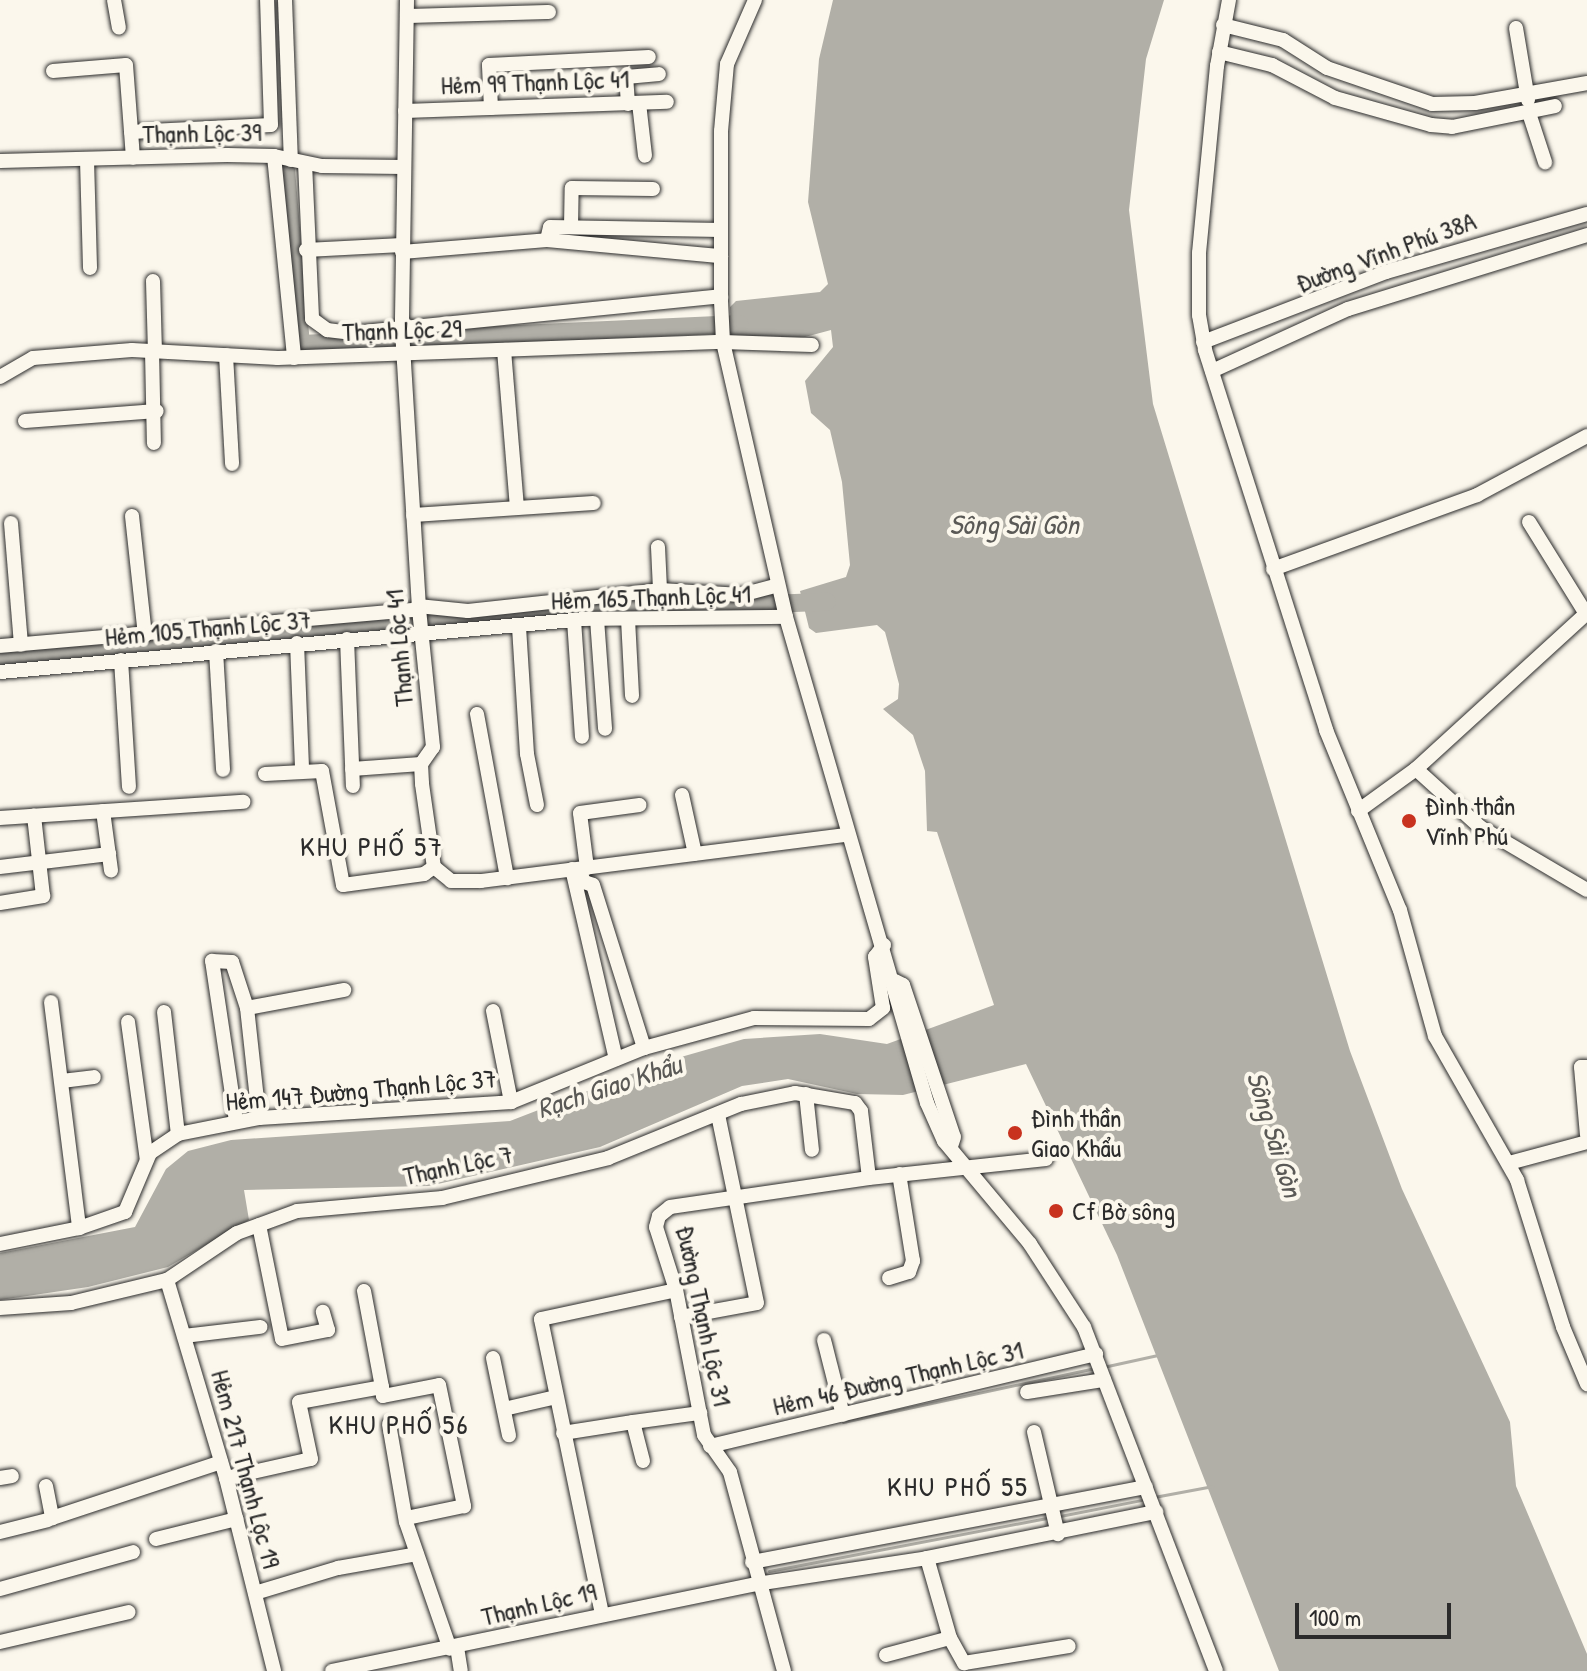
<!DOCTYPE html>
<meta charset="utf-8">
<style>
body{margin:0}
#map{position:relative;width:1587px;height:1671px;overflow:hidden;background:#fbf7ec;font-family:"Patrick Hand",sans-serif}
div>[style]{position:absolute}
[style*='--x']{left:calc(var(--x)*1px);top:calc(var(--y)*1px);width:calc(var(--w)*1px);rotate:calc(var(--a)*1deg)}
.water>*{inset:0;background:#b1afa7}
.stream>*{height:3px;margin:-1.5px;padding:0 1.5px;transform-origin:1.5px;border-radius:1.5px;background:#b1afa7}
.river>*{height:18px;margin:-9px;padding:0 9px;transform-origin:9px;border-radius:9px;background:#b1afa7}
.roads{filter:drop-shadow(0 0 2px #2b2b2b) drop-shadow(0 0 2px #2b2b2b)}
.minor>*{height:14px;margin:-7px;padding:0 7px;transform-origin:7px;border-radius:7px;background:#fbf7ec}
.dots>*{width:22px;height:22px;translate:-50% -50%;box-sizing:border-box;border:4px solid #fbf7ec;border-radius:50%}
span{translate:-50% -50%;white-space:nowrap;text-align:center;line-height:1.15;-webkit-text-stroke:8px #fbf7ec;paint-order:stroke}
.street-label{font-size:26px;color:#2b2b2b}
.poi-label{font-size:26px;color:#2b2b2b}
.left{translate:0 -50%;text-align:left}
.water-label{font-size:28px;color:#5a5956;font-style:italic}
.neighbourhood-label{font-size:28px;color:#2b2b2b;letter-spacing:2px}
.scale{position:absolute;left:1295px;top:1603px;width:156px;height:36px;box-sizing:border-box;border:4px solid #2b2b2b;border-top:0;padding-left:10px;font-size:24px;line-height:28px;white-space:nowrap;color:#2b2b2b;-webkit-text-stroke:6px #fbf7ec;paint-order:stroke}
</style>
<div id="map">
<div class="water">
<i style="clip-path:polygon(833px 0,1164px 0,1146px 59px,1129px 210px,1153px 404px,1350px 1051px,1402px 1189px,1510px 1422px,1516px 1486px,1587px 1654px,1587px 1671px,1279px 1671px,1117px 1255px,1026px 1064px,903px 1095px,857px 1094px,788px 1079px,742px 1086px,600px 1147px,429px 1186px,244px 1190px,249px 1220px,168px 1267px,88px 1287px,0 1300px,0 1253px,135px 1227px,166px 1169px,188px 1151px,231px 1140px,510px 1121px,660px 1063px,744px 1039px,820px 1034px,887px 1044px,994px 1005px,937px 832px,927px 831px,925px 771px,913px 735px,883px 709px,898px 699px,899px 684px,885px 632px,877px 625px,816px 633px,809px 628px,800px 591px,846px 577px,850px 565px,842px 482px,830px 430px,811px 413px,805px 381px,833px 347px,831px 330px,794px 340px,737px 340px,731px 335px,730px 307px,736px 301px,820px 292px,828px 284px,808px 202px,819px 59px)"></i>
</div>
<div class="stream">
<i style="--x:1103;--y:1367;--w:56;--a:-12.3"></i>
<i style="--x:843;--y:1422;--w:258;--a:-12.1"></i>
<i style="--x:1154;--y:1497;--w:60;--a:-10.6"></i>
<i style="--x:1060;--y:1516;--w:89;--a:-11.1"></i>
<i style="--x:769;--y:1571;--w:284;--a:-10.8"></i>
</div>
<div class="river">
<i style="--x:286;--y:170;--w:175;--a:85.1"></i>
<i style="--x:301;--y:344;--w:439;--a:-2.6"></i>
<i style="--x:0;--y:658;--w:524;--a:-4.82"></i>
<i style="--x:522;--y:614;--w:305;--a:-2.3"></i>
</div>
<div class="roads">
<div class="minor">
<i style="--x:114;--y:0;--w:28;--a:80"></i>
<i style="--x:285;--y:0;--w:160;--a:87.9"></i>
<i style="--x:407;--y:0;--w:330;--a:90.9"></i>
<i style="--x:402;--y:330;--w:280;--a:86.5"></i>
<i style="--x:419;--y:609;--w:139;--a:84.2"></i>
<i style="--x:433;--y:747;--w:21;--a:125"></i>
<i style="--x:421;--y:764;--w:20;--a:87"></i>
<i style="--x:422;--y:784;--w:84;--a:81.8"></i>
<i style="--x:434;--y:867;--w:22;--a:39"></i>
<i style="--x:451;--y:881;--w:30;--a:0"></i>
<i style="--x:481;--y:881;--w:369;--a:-7.2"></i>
<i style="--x:755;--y:0;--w:70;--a:113.6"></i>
<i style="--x:727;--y:64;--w:67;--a:95.1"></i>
<i style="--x:721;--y:131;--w:170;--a:90"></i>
<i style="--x:721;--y:301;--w:41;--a:87.2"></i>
<i style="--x:723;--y:342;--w:282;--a:77.1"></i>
<i style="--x:786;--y:617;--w:506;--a:73.82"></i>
<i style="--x:927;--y:1103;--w:42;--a:65.9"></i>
<i style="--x:944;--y:1141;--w:134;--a:50.1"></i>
<i style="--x:1030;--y:1244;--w:99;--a:57"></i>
<i style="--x:1084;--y:1327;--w:368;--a:69"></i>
<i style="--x:1229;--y:0;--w:67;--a:100.3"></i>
<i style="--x:1217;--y:66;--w:188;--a:95.5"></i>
<i style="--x:1199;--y:253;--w:62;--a:90"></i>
<i style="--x:1199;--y:315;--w:36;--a:80"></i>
<i style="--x:1205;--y:350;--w:399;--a:72.3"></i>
<i style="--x:1326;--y:730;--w:195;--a:67.7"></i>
<i style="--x:1400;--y:910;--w:131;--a:74.5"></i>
<i style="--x:1435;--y:1036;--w:166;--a:60.3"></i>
<i style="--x:1517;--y:1180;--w:154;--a:72.6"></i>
<i style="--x:1563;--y:1327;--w:62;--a:67.2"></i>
<i style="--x:407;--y:16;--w:142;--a:-1.6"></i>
<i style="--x:1223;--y:25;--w:62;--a:14"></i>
<i style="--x:1283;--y:40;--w:52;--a:32.5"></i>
<i style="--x:1327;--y:68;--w:111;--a:18.9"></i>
<i style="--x:1432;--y:104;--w:43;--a:-1.3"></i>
<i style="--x:1475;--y:103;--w:114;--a:-10.1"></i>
<i style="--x:1516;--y:28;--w:73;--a:80.5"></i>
<i style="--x:1219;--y:52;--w:55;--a:13.8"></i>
<i style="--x:1272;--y:65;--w:71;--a:27.6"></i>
<i style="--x:1335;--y:98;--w:100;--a:15.7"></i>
<i style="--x:1431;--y:125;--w:21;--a:5"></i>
<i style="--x:1452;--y:127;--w:105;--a:-11.5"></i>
<i style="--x:53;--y:71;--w:73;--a:-4.7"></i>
<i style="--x:126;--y:65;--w:93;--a:85.7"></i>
<i style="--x:639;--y:103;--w:53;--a:83.5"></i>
<i style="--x:628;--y:104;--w:27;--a:-94"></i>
<i style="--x:626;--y:77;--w:33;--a:-5"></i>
<i style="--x:491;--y:108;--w:43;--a:-92.7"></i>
<i style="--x:489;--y:65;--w:160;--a:-2.9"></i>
<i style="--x:405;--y:111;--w:262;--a:-2"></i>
<i style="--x:1529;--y:113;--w:52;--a:71.9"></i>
<i style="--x:131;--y:132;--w:140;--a:-2.9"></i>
<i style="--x:271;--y:125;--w:125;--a:-91.8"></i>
<i style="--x:274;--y:156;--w:203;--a:84.3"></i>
<i style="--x:87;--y:160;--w:108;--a:88.4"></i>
<i style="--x:0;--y:161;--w:227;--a:-1.5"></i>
<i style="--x:227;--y:155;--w:47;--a:1.2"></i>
<i style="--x:274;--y:156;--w:49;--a:11.8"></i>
<i style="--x:322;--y:166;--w:82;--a:0.7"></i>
<i style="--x:305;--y:163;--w:156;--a:87.4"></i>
<i style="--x:312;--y:319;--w:19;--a:36"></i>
<i style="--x:327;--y:330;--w:26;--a:7"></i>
<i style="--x:353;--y:333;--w:370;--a:-5.7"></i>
<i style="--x:571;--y:227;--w:39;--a:-89"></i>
<i style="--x:572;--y:188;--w:81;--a:0.7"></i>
<i style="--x:547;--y:240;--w:13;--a:-77"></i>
<i style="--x:550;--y:227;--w:171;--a:1"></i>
<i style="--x:306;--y:250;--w:96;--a:-3"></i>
<i style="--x:402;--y:252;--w:145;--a:-4.7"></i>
<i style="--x:547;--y:240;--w:175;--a:5.3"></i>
<i style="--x:153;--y:281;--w:70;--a:88.4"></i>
<i style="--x:1203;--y:342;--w:196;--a:-20.9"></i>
<i style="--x:1386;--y:272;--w:209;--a:-16.1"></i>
<i style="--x:504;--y:350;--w:158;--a:85.3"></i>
<i style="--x:152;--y:351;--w:92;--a:88.8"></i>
<i style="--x:226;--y:355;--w:109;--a:86.8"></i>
<i style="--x:1212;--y:371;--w:149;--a:-24.5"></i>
<i style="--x:1348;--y:309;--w:250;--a:-17.2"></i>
<i style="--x:0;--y:377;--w:38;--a:-30"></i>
<i style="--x:33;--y:358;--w:99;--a:-4.6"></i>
<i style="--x:132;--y:350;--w:146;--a:3.1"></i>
<i style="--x:278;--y:358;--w:445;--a:-2.1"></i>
<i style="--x:723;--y:342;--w:89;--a:1.9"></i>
<i style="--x:25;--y:421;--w:132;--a:-4.3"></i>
<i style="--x:413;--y:515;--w:181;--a:-3.8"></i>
<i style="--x:132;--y:516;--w:120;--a:83.8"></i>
<i style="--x:1529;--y:522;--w:108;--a:58.2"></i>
<i style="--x:11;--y:523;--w:122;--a:85.3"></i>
<i style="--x:658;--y:547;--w:43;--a:87.3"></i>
<i style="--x:660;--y:590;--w:81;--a:3.5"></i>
<i style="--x:741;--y:595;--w:38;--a:-15"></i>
<i style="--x:1273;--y:569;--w:217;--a:-19.9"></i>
<i style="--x:1477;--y:495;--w:125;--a:-28.2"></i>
<i style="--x:418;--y:606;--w:50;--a:5.7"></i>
<i style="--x:468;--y:611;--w:193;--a:-6.2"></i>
<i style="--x:597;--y:619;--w:110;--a:85.8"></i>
<i style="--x:628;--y:619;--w:77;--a:87"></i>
<i style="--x:574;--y:620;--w:117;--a:86.1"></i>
<i style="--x:519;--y:627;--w:127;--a:86.4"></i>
<i style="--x:527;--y:754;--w:52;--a:78.9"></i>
<i style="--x:347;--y:639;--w:147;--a:87.7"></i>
<i style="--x:297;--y:643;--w:127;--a:87.7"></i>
<i style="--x:0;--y:646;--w:421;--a:-5"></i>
<i style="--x:216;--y:651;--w:119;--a:86.6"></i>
<i style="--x:121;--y:660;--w:127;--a:86.4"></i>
<i style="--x:0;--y:672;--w:587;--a:-5.18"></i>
<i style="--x:585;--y:619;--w:201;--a:-0.6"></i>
<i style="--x:477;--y:714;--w:167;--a:79.6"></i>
<i style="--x:352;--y:769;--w:69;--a:-4.1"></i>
<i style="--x:1416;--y:769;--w:86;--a:42.2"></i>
<i style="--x:1480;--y:827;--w:124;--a:30.5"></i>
<i style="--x:265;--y:774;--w:57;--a:-3"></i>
<i style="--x:322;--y:771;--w:116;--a:79.6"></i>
<i style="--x:343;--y:885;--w:82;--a:-7.7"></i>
<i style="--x:424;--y:874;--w:12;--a:-35"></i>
<i style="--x:682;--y:795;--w:60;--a:77.6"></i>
<i style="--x:103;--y:811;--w:60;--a:82.3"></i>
<i style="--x:1358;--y:811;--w:72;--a:-35.9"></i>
<i style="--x:1416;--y:769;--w:231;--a:-42.4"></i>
<i style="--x:0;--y:818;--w:244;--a:-3.8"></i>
<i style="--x:0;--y:867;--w:110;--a:-6.8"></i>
<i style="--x:587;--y:868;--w:55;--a:-97.3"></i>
<i style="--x:580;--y:813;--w:60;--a:-7.7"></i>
<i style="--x:572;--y:869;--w:195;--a:77"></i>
<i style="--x:579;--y:869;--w:14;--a:69"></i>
<i style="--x:584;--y:882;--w:9;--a:18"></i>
<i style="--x:593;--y:885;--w:171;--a:72.6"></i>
<i style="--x:0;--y:903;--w:44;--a:-9.2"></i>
<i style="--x:43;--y:896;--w:81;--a:-96.4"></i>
<i style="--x:895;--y:981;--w:9;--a:27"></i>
<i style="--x:903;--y:985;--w:160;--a:71.5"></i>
<i style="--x:954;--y:1137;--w:9;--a:108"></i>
<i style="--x:51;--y:1002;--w:228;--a:82.9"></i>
<i style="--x:493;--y:1011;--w:93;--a:78.8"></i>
<i style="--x:164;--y:1012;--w:123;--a:83.5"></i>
<i style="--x:128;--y:1022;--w:139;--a:82.2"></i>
<i style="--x:1587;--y:1067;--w:6;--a:180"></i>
<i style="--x:1581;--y:1067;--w:68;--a:85"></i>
<i style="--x:62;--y:1081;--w:32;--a:-7"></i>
<i style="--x:806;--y:1094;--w:56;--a:83.9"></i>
<i style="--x:259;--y:1118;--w:111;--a:-96.2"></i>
<i style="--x:247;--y:1008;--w:99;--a:-10.5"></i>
<i style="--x:236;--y:1121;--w:162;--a:-98.5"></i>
<i style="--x:212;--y:961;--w:20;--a:3"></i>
<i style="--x:232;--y:962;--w:48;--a:71.9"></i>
<i style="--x:1509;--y:1163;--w:81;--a:-15.1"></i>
<i style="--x:259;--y:1225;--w:116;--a:78.6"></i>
<i style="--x:282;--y:1339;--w:47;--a:-11.1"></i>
<i style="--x:328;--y:1330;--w:19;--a:-106"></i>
<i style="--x:0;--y:1244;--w:81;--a:-11.4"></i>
<i style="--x:79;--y:1228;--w:49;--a:-19.2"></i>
<i style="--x:125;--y:1212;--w:64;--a:-67"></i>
<i style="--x:150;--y:1153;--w:34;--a:-34"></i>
<i style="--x:178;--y:1134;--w:83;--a:-11.2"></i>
<i style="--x:259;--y:1118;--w:253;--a:-3.6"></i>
<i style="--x:511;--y:1102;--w:144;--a:-22.1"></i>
<i style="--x:644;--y:1048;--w:114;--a:-15.3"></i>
<i style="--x:754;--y:1018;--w:115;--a:0.5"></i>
<i style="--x:869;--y:1019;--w:18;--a:-38"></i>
<i style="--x:883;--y:1008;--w:52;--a:-98.9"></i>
<i style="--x:875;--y:957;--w:15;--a:-53"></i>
<i style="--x:889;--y:1278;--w:21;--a:-17"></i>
<i style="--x:909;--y:1272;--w:12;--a:-70"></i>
<i style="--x:913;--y:1261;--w:88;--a:-99.1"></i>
<i style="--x:167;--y:1280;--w:207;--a:73.4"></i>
<i style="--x:226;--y:1478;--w:199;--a:76"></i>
<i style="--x:364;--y:1291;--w:98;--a:79.4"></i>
<i style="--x:0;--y:1308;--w:71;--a:-4"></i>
<i style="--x:71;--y:1303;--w:99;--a:-13.5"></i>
<i style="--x:167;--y:1280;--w:84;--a:-33.9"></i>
<i style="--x:237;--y:1233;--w:64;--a:-20.1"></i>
<i style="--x:297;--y:1211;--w:146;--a:-5.1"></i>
<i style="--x:442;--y:1198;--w:171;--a:-13.5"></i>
<i style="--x:608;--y:1158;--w:144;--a:-22.1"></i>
<i style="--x:741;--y:1104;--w:55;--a:-11.5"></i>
<i style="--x:795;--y:1093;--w:61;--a:9.5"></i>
<i style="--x:855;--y:1103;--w:10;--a:53"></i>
<i style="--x:861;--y:1111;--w:67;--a:83.2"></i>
<i style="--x:681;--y:1317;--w:77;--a:-10.4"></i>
<i style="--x:757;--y:1303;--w:192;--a:-101.7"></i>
<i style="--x:184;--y:1336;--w:77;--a:-6.8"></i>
<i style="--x:824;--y:1340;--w:77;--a:75.8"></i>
<i style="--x:493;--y:1358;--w:79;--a:78.3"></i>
<i style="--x:1027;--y:1392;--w:78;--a:-8.9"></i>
<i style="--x:504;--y:1409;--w:53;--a:-13"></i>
<i style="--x:389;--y:1424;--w:99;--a:80.2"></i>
<i style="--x:406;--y:1522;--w:134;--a:70.9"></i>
<i style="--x:1034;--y:1432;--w:105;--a:76.8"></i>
<i style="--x:563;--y:1433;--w:71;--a:-8.9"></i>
<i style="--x:710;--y:1446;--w:397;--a:-13.4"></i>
<i style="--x:643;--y:1461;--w:40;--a:-104.4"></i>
<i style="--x:633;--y:1422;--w:68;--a:-7.7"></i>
<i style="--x:0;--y:1478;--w:12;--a:-9"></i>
<i style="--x:226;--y:1478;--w:87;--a:-12.6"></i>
<i style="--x:311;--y:1459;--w:58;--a:-101.9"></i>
<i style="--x:299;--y:1402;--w:84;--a:-10.2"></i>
<i style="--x:382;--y:1387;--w:9;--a:84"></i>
<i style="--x:383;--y:1396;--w:57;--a:-11.1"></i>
<i style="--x:439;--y:1385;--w:124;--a:78.3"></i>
<i style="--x:464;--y:1506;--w:58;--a:168.1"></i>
<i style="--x:46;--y:1486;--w:33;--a:79"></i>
<i style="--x:52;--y:1518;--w:178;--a:-18.3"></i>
<i style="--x:0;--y:1532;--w:49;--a:-14"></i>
<i style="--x:156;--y:1539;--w:83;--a:-13.9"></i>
<i style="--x:927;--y:1558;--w:83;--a:74"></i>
<i style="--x:950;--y:1638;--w:29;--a:61"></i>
<i style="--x:964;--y:1663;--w:106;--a:-9.2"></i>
<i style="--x:752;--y:1562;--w:401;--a:-10.8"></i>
<i style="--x:0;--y:1589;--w:138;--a:-15.5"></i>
<i style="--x:255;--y:1593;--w:87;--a:-16.8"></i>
<i style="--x:338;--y:1568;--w:80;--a:-10"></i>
<i style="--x:602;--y:1614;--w:301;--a:-101.7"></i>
<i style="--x:541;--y:1319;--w:138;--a:-12.1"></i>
<i style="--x:0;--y:1642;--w:132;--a:-13.1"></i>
<i style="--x:457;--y:1647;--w:24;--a:81"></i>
<i style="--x:886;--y:1655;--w:66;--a:-14.9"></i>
<i style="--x:332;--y:1671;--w:433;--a:-11.6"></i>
<i style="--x:756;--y:1584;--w:173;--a:-8.6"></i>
<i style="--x:927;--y:1558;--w:234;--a:-11.4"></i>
<i style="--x:784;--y:1671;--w:206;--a:-105.2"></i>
<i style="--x:730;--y:1472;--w:45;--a:-125.1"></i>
<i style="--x:704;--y:1435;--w:148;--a:-100.9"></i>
<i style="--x:676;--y:1290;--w:66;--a:-107.6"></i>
<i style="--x:656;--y:1227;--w:11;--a:-75"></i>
<i style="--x:659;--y:1216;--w:14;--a:-39"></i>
<i style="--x:670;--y:1207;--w:201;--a:-8.3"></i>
<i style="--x:869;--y:1178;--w:178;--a:-6.1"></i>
</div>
</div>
<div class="dots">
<i style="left:1409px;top:821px;background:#c8321e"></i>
<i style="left:1015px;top:1133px;background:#c8321e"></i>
<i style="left:1056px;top:1211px;background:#c8321e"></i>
</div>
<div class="street-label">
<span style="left:535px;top:82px;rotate:-2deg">Hẻm 99 Thạnh Lộc 41</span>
<span style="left:202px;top:133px;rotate:-1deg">Thạnh Lộc 39</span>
<span style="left:1386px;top:252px;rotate:-20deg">Đường Vĩnh Phú 38A</span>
<span style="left:402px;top:330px;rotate:-2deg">Thạnh Lộc 29</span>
<span style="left:651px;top:597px;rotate:-2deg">Hẻm 165 Thạnh Lộc 41</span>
<span style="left:208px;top:628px;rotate:-5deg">Hẻm 105 Thạnh Lộc 37</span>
<span style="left:399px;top:648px;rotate:-95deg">Thạnh Lộc 41</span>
<span style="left:361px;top:1090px;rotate:-5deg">Hẻm 147 Đường Thạnh Lộc 37</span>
<span style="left:458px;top:1165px;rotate:-12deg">Thạnh Lộc 7</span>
<span style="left:704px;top:1316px;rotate:78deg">Đường Thạnh Lộc 31</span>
<span style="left:898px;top:1378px;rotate:-13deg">Hẻm 46 Đường Thạnh Lộc 31</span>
<span style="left:246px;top:1469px;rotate:75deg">Hẻm 217 Thạnh Lộc 19</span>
<span style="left:539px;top:1604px;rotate:-13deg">Thạnh Lộc 19</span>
</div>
<div class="poi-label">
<span class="left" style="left:1425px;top:821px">Đình thần<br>Vĩnh Phú</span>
<span class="left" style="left:1031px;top:1133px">Đình thần<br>Giao Khẩu</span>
<span class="left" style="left:1072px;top:1211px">Cf Bờ sông</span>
</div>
<div class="water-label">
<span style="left:1014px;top:524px">Sông Sài Gòn</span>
<span style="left:609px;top:1086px;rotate:-18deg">Rạch Giao Khẩu</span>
<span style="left:1275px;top:1134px;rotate:73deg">Sông Sài Gòn</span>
</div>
<div class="neighbourhood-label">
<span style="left:372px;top:846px">KHU PHỐ 57</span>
<span style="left:399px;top:1424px">KHU PHỐ 56</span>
<span style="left:958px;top:1486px">KHU PHỐ 55</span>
</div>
<div class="scale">100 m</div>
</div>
